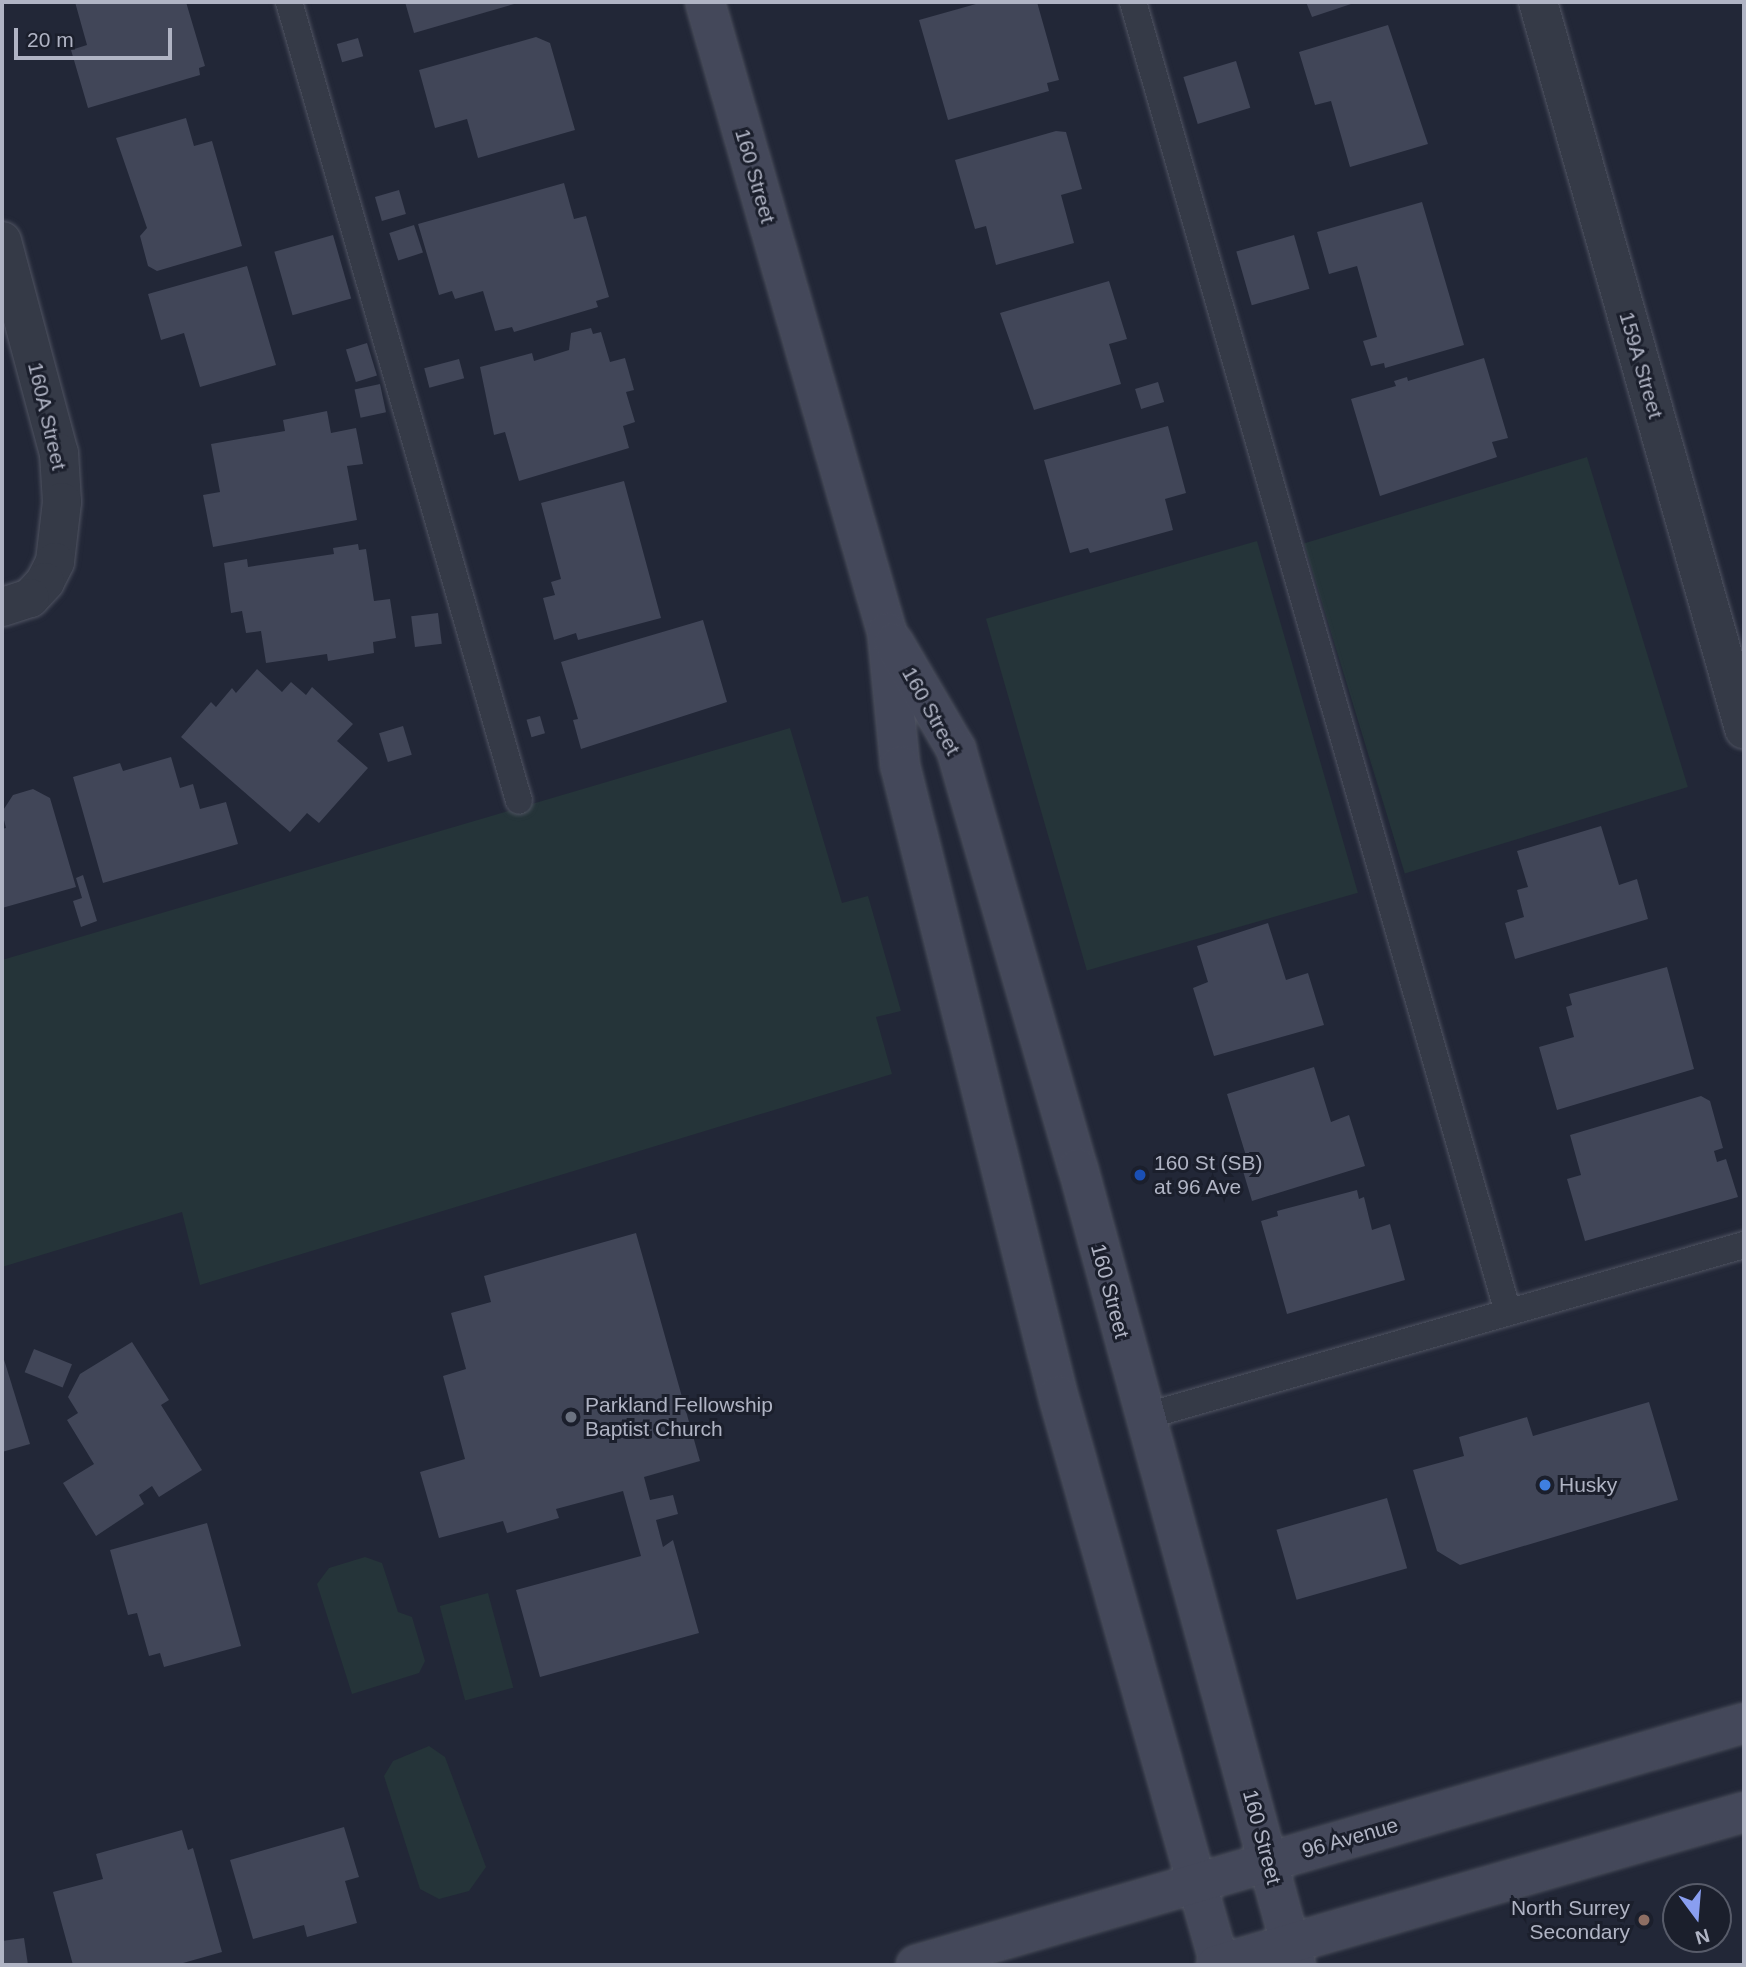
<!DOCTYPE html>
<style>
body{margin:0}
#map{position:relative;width:1746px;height:1967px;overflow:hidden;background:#222737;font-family:Arial,sans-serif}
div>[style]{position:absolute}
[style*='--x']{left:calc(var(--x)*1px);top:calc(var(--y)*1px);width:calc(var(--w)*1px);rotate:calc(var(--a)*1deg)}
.green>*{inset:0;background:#253439;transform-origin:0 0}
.building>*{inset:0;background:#414658;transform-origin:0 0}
.roads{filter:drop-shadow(0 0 2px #505462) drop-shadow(0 0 2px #505462)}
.lane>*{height:26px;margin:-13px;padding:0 13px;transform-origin:13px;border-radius:13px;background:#353a47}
.street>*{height:38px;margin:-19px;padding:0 19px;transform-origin:19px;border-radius:19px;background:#353a47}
.secondary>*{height:38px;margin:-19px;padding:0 19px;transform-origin:19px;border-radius:19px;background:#44485a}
.dots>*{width:19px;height:19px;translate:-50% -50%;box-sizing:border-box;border:4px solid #1b1f2c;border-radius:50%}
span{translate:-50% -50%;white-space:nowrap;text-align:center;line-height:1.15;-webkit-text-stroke:6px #1b1f2c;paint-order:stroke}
.street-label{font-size:21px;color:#b0b4c4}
.poi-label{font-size:21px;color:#b0b4c4}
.left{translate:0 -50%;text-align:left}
.right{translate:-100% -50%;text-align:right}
.frame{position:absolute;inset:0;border:4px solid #b0b4c4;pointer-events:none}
.north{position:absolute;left:1662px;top:1883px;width:70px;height:70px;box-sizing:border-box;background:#1b1f2c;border:2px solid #575b69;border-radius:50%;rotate:164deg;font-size:19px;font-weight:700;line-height:28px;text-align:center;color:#b0b4c4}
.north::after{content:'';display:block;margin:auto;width:24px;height:32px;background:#899ef0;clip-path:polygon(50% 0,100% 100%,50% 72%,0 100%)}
.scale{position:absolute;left:14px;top:28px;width:158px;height:32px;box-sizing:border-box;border:4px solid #b0b4c4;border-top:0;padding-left:9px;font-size:21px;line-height:24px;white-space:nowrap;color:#b0b4c4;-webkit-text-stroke:5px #1b1f2c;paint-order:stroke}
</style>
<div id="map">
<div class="green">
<i style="left:1587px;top:457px;width:345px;height:296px;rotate:73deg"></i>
<i style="left:1257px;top:541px;width:366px;height:282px;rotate:74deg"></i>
<i style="clip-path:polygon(790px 728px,842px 903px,868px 896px,901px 1011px,876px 1017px,892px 1074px,200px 1285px,182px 1212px,2px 1267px,2px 960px)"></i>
<i style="clip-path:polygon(365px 1557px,382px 1563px,398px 1612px,412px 1617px,425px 1661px,419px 1673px,352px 1694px,317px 1584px,329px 1568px)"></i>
<i style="left:488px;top:1593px;width:98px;height:50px;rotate:75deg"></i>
<i style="clip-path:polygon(429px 1746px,445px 1757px,486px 1867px,469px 1891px,439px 1899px,420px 1889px,384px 1776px,393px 1761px)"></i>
</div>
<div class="building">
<i style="clip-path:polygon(75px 2px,186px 2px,205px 66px,199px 68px,200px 75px,88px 108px,71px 50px,87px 45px)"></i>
<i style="clip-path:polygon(405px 2px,521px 2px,414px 33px)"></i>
<i style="clip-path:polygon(983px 2px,1037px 2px,1059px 80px,1047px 83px,1049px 91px,948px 120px,919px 20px)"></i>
<i style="clip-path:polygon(1306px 2px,1357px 2px,1312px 17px)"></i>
<i style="clip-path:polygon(1388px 25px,1428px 144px,1350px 167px,1331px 101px,1315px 105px,1299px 52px)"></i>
<i style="clip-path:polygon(536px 37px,550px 43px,575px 130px,478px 158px,467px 119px,435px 128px,419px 70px)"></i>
<i style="left:358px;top:38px;width:19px;height:22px;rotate:74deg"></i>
<i style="left:1236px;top:61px;width:49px;height:55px;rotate:73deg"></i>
<i style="clip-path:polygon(186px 118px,194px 146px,212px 141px,242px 246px,157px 271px,148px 266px,140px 236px,147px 228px,116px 138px)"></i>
<i style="clip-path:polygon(1056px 131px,1066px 132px,1082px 189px,1061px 195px,1074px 243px,996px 265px,986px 226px,975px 229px,955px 160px)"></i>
<i style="clip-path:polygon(564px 183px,574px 219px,586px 216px,609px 297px,596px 301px,598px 307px,514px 332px,512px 327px,495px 331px,483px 291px,455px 299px,452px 291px,439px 295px,418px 224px)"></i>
<i style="left:399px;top:190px;width:25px;height:25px;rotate:74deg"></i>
<i style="clip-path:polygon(1422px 202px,1464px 345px,1385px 368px,1384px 363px,1371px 366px,1363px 341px,1377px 337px,1357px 266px,1329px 274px,1317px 232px)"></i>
<i style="left:414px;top:225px;width:29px;height:26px;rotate:72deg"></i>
<i style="left:333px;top:235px;width:66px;height:61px;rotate:74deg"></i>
<i style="left:1294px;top:235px;width:56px;height:60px;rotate:74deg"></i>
<i style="clip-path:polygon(247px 266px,276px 365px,200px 387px,184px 333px,161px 340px,148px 294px)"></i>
<i style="clip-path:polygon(1109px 281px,1127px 339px,1109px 344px,1121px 384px,1034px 410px,1000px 313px)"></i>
<i style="clip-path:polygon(591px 328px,593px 334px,601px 332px,610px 362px,625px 358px,634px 390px,626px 392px,635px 422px,623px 426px,629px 448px,519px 481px,505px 432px,494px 435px,480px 367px,532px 353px,534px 361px,569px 350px,571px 333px)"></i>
<i style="left:367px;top:343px;width:34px;height:22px;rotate:73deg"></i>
<i style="clip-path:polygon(1484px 358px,1508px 438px,1492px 442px,1497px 457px,1380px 496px,1351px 399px,1396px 386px,1394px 381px,1407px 377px,1408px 381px)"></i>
<i style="left:459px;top:359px;width:20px;height:36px;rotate:75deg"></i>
<i style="left:1158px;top:382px;width:21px;height:24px;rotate:73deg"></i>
<i style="left:380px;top:384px;width:29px;height:26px;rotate:78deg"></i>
<i style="clip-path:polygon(327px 411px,331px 433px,356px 428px,363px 464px,347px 466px,357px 520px,213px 547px,203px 495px,220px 492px,211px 444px,285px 431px,283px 420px)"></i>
<i style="clip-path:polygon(1168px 426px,1186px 493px,1165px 499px,1173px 530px,1090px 553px,1088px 548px,1070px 553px,1044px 460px)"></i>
<i style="clip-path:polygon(624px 481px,661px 618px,578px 640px,576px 633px,554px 640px,543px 598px,555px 595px,551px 582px,561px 579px,541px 503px)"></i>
<i style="clip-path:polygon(358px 544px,359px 550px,366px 549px,374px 601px,390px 599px,396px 638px,373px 642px,374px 653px,328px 661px,327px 654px,266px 663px,261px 631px,246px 633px,242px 611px,231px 613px,224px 563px,247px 559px,248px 567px,334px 554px,333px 548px)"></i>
<i style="left:438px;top:613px;width:31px;height:27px;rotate:83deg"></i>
<i style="clip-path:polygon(703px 620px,727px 702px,581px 749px,573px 720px,578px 719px,561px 662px)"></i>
<i style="clip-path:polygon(257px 669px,282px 692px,291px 682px,306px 695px,312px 687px,353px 724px,337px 741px,368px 768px,319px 823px,307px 813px,290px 832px,181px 737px,211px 702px,216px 707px,232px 688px,236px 693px)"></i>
<i style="left:540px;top:716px;width:18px;height:14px;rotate:74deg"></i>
<i style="left:403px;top:726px;width:30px;height:25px;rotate:73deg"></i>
<i style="clip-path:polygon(171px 757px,180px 788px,193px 784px,200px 809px,226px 802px,238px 844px,103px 883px,73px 777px,120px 763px,123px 771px)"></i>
<i style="clip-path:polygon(33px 789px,50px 798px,76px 887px,2px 908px,2px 829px,6px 828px,2px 812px,13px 795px)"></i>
<i style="clip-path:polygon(1601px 826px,1619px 885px,1637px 879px,1648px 919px,1515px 959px,1505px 923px,1524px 917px,1517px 890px,1528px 887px,1517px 851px)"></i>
<i style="clip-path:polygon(83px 875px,97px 921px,81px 927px,73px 901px,82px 898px,76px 878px)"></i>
<i style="clip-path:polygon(1268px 923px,1286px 980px,1308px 973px,1324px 1025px,1214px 1056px,1193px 988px,1208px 982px,1197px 946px)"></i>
<i style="clip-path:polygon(1667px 967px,1694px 1069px,1557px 1110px,1539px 1047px,1574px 1037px,1566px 1007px,1572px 1005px,1569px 994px)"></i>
<i style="clip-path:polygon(1314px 1067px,1331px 1122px,1349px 1115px,1365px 1166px,1252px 1201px,1240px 1161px,1247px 1159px,1227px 1094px)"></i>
<i style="clip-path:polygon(1701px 1096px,1710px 1101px,1723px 1148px,1714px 1151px,1717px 1162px,1726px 1159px,1738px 1197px,1585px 1241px,1567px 1179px,1581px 1175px,1570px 1135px)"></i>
<i style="clip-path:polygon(1357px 1190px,1359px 1199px,1364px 1197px,1372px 1230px,1390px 1224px,1405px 1280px,1287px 1314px,1261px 1221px,1278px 1216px,1277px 1211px)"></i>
<i style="clip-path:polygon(636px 1233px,700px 1461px,644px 1477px,650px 1500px,673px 1495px,678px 1514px,656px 1520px,663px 1547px,673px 1540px,699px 1633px,540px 1677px,516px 1590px,641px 1556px,623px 1491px,556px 1509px,559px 1518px,507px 1533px,503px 1521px,439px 1538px,420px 1472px,465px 1459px,443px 1376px,466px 1369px,451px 1313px,491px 1302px,484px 1276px)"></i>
<i style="clip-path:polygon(132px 1342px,169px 1400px,161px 1405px,202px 1470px,159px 1497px,152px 1486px,139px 1495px,144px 1504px,96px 1536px,63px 1483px,94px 1464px,67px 1420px,78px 1413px,68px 1397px,80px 1374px)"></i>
<i style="left:34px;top:1349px;width:41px;height:25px;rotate:22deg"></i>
<i style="clip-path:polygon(2px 1353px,30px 1444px,2px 1452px)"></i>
<i style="clip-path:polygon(1649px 1402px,1678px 1500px,1460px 1565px,1437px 1551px,1413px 1470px,1464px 1456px,1459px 1437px,1527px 1417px,1533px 1436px)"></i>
<i style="left:1387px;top:1498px;width:73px;height:115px;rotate:74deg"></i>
<i style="clip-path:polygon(207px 1523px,241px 1646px,164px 1667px,160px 1653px,149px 1656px,137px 1613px,128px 1615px,110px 1550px)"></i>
<i style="clip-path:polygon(344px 1827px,359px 1877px,345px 1881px,357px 1923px,307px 1937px,304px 1925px,253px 1939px,230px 1860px)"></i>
<i style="clip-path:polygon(182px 1830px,188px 1850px,193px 1848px,222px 1952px,176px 1965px,73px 1965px,53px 1892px,103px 1879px,96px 1854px)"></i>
<i style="clip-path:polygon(24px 1938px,28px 1965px,2px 1965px,2px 1941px)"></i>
</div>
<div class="roads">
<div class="lane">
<i style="--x:289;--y:2;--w:831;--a:73.94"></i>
<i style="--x:1133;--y:2;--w:1363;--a:74.03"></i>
<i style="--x:1143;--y:1417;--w:625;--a:-15.97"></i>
</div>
<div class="street">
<i style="--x:1538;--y:2;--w:756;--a:74.18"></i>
<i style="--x:2;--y:241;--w:220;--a:75"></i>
<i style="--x:59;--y:453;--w:49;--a:86.5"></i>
<i style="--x:62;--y:502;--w:60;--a:96.7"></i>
<i style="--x:55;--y:562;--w:22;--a:117"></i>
<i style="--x:45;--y:582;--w:22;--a:133"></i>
<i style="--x:30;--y:598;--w:29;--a:162"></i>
</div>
<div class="secondary">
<i style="--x:705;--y:2;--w:656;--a:73.89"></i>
<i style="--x:887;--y:632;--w:134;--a:84.4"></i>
<i style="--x:900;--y:765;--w:650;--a:75.92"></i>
<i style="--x:1058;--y:1395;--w:593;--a:74.13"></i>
<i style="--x:894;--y:643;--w:123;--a:59.7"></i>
<i style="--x:956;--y:749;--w:436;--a:73.8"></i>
<i style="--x:1078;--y:1168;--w:826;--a:74.7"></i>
<i style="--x:916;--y:1965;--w:863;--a:-16.29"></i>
<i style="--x:1216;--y:1965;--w:550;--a:-16.16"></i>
</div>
</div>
<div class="dots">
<i style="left:1140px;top:1175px;background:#1a4fb4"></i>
<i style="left:571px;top:1417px;background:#6b7280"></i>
<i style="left:1545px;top:1485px;background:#3f7fe0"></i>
<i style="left:1644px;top:1920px;background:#8d6e63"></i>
</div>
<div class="street-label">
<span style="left:755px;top:176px;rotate:74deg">160 Street</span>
<span style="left:1641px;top:365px;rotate:74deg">159A Street</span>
<span style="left:47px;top:416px;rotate:77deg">160A Street</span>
<span style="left:931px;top:711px;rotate:61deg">160 Street</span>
<span style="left:1110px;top:1291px;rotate:75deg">160 Street</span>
<span style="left:1262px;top:1837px;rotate:75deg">160 Street</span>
<span style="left:1350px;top:1838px;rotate:-16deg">96 Avenue</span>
</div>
<div class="poi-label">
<span class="left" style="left:1154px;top:1175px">160 St (SB)<br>at 96 Ave</span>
<span class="left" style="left:585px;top:1417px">Parkland Fellowship<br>Baptist Church</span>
<span class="left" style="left:1559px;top:1485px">Husky</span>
<span class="right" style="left:1630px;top:1920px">North Surrey<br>Secondary</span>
</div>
<div class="frame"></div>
<div class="north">N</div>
<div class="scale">20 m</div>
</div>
